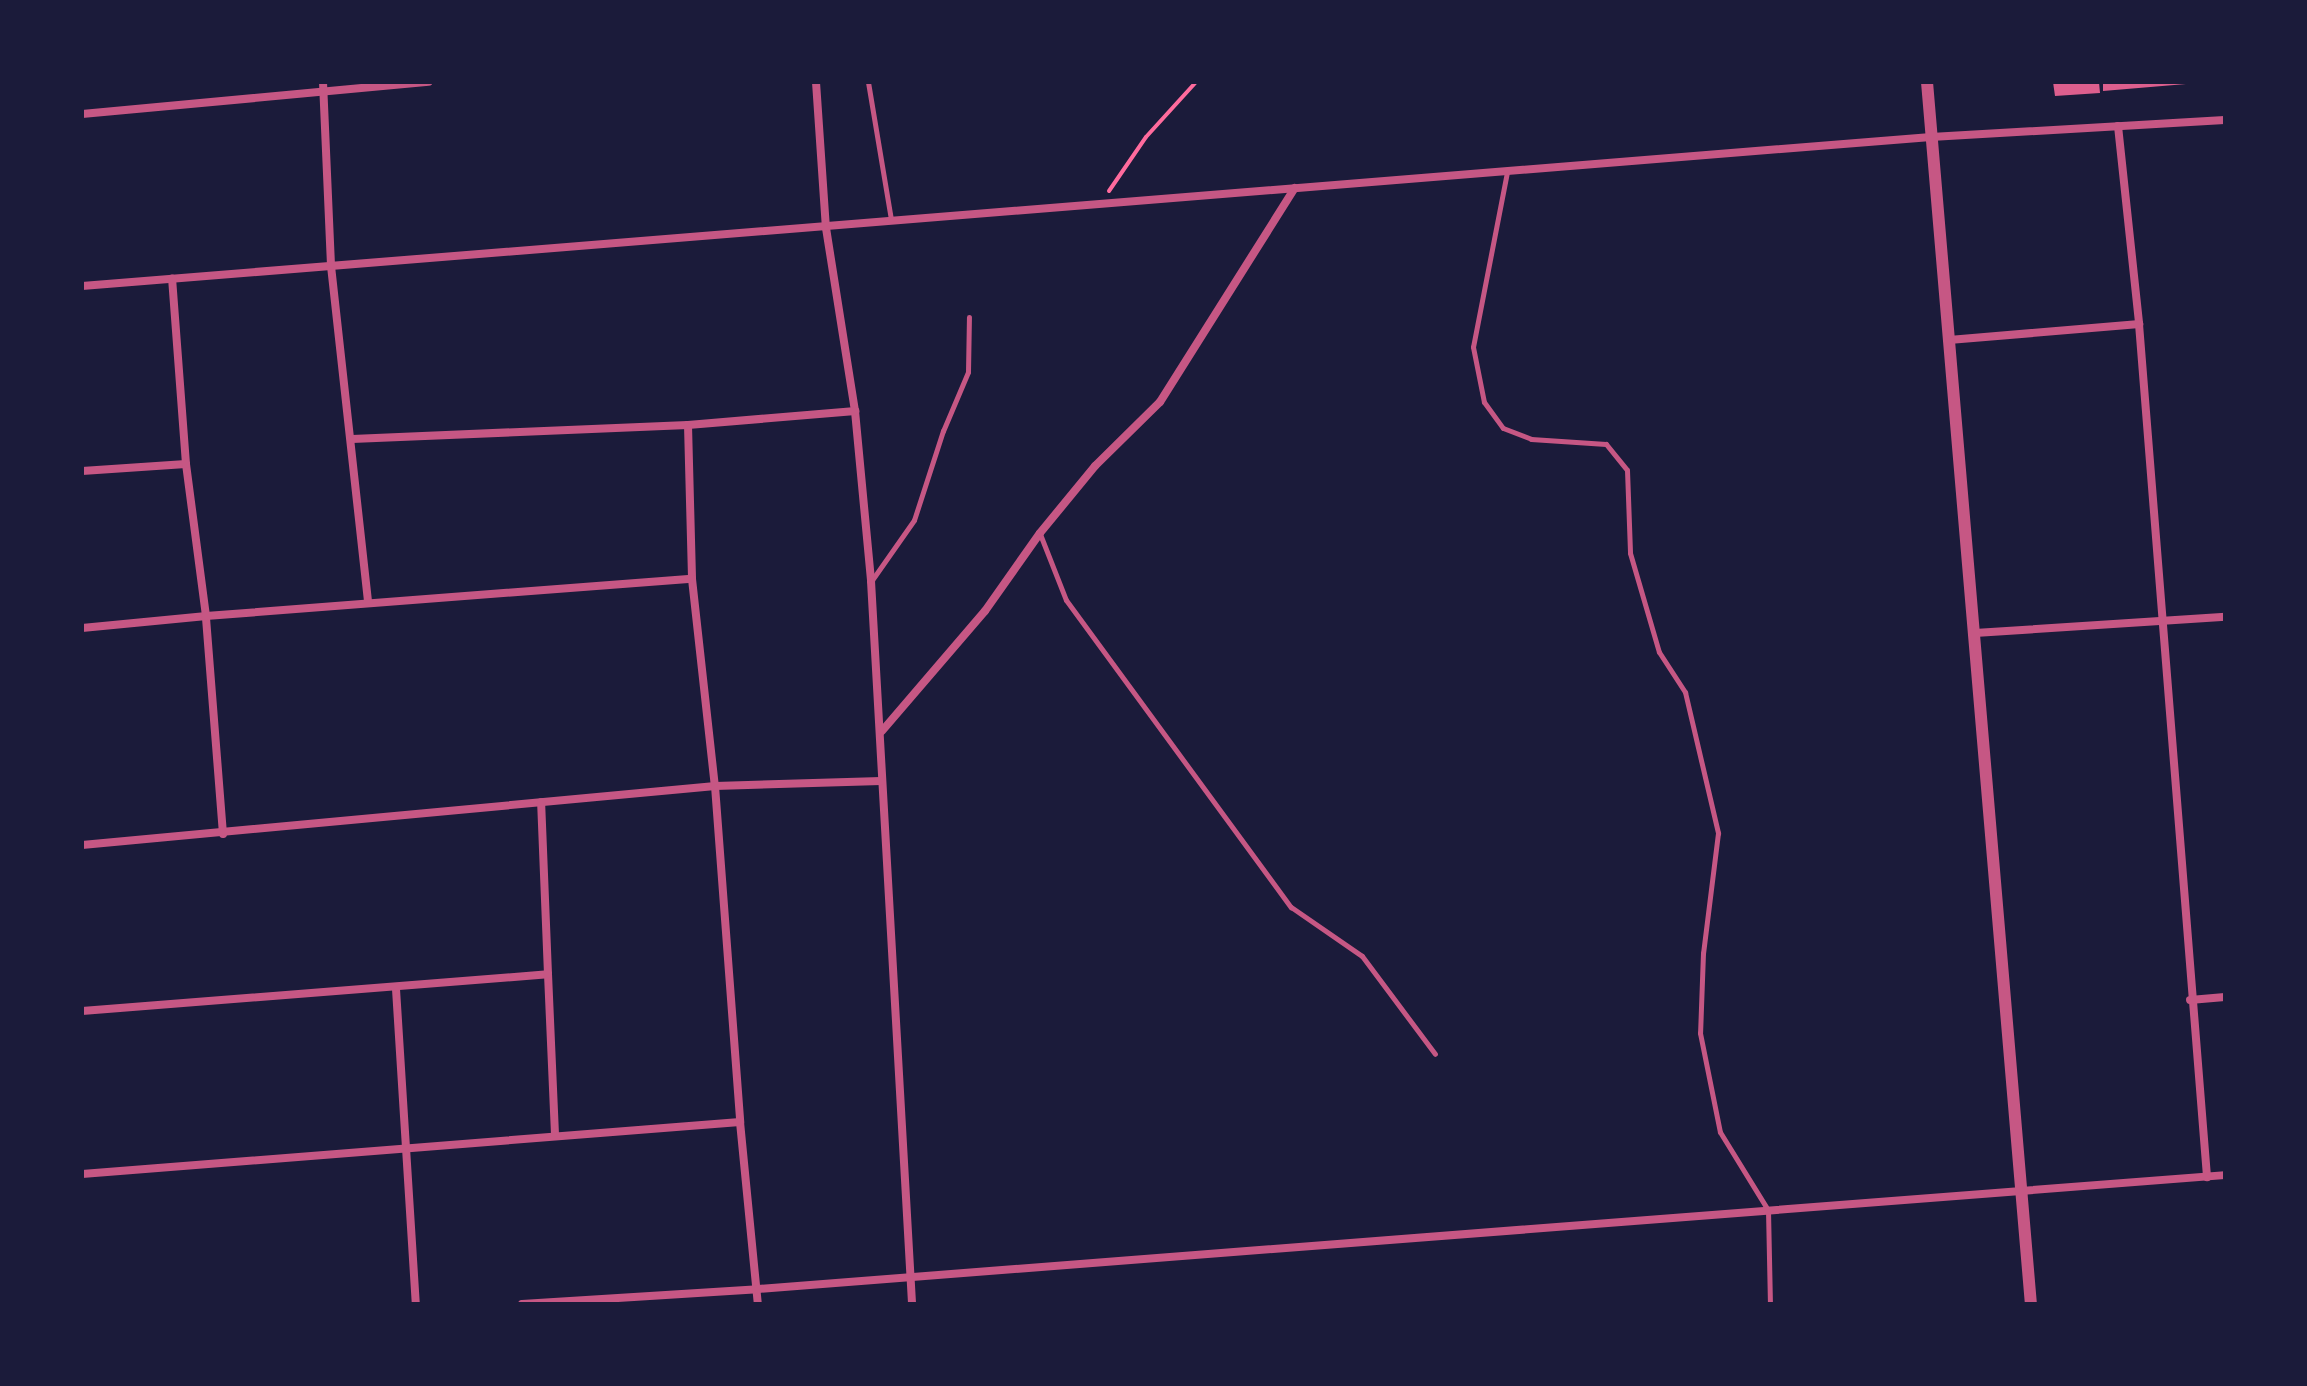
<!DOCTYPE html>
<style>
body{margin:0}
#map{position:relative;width:2307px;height:1386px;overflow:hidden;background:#1b1b3a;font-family:"Exo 2",sans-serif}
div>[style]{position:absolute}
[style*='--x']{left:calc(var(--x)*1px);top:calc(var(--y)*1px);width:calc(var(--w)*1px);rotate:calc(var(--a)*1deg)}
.building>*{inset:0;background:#dd5f8e}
.path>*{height:4px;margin:-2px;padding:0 2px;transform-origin:2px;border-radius:2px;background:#ff6b9d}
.service>*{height:5px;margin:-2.5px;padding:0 2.5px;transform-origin:2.5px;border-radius:2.5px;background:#c65784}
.minor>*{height:8px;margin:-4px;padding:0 4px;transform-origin:4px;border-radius:4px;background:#c65784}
.tertiary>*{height:12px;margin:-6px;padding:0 6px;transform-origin:6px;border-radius:6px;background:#c65784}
span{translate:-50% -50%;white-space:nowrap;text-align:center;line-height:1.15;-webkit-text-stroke:8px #1b1b3a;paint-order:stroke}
.frame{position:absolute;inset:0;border:84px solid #1b1b3a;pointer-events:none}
</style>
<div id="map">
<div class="building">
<i style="clip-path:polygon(2053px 82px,2099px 82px,2100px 93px,2055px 96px)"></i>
<i style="clip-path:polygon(2103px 82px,2186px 82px,2186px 84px,2103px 91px)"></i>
</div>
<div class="path">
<i style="--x:1109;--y:191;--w:65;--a:-55.6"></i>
<i style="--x:1146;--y:137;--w:74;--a:-47.7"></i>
</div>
<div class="service">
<i style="--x:868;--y:82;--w:140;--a:80.5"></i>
<i style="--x:1507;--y:172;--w:178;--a:101"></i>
<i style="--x:1473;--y:347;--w:56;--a:78.7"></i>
<i style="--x:1484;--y:402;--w:32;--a:54"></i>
<i style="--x:1503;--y:428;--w:30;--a:21"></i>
<i style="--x:1531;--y:439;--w:75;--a:3.8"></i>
<i style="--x:1606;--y:444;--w:33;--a:51"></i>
<i style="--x:1627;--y:470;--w:83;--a:87.9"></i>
<i style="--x:1630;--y:553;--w:103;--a:73.7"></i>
<i style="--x:1659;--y:652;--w:48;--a:57"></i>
<i style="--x:1685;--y:692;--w:145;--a:76.8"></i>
<i style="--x:1718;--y:833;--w:121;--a:97.1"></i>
<i style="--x:1703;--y:953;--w:80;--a:92.1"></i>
<i style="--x:1700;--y:1033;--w:101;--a:78.6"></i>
<i style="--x:1720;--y:1132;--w:92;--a:58.4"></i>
<i style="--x:1768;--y:1210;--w:94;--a:88.8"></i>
<i style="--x:1040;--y:534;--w:71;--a:68.5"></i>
<i style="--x:1066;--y:600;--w:381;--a:53.8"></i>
<i style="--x:1291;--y:907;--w:86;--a:34.6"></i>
<i style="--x:1362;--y:956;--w:122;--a:53.3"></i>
<i style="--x:872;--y:580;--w:73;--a:-55"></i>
<i style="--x:914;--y:520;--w:94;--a:-72"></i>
<i style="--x:943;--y:431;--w:64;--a:-67"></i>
<i style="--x:968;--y:372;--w:55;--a:-89"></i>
</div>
<div class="minor">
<i style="--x:323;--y:82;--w:184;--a:87.5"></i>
<i style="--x:331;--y:266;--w:339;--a:83.7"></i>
<i style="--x:816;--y:82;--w:146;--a:86.1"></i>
<i style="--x:826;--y:228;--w:185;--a:81"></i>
<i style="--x:855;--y:411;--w:171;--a:84.6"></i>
<i style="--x:871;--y:581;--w:724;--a:86.75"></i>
<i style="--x:82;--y:114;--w:348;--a:-5.3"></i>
<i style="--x:2118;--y:126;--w:199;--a:83.9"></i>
<i style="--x:2139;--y:324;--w:856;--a:85.44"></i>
<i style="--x:82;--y:286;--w:1855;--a:-4.61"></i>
<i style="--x:1931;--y:137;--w:294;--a:-3.3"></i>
<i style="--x:1949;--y:340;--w:191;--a:-4.8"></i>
<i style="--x:688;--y:425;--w:154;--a:88.5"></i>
<i style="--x:692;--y:579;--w:208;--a:83.7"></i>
<i style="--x:715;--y:786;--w:337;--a:85.7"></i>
<i style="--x:740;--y:1122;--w:183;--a:84.4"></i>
<i style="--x:352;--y:439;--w:336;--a:-2.4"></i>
<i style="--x:688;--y:425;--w:168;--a:-4.8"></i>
<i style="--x:82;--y:471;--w:104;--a:-3.9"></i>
<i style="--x:82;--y:628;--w:125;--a:-5.5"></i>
<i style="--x:206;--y:616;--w:153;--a:-97.5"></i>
<i style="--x:186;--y:464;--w:186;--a:-94.3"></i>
<i style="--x:1975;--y:633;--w:251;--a:-3.7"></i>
<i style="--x:882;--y:731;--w:158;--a:-49.4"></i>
<i style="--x:985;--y:611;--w:95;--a:-54.8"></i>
<i style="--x:1040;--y:533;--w:87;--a:-50.6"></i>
<i style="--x:1095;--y:466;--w:91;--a:-44.6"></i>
<i style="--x:1160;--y:402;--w:253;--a:-57.8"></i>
<i style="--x:223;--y:834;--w:219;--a:-94.5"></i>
<i style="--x:206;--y:616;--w:487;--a:-4.4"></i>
<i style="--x:82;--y:845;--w:636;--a:-5.32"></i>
<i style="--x:715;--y:786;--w:166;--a:-1.7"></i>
<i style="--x:548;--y:974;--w:162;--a:87.5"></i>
<i style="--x:396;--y:989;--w:316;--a:86.4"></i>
<i style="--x:2190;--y:1000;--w:35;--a:-5"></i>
<i style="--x:82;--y:1011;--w:467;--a:-4.5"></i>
<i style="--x:548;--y:974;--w:172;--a:-92.3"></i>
<i style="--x:82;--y:1174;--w:660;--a:-4.52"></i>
<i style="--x:522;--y:1304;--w:236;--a:-3.6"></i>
<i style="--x:758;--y:1289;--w:1471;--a:-4.44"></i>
</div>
<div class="tertiary">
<i style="--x:1927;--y:82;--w:1226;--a:85.14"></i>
</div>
<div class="frame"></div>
</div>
